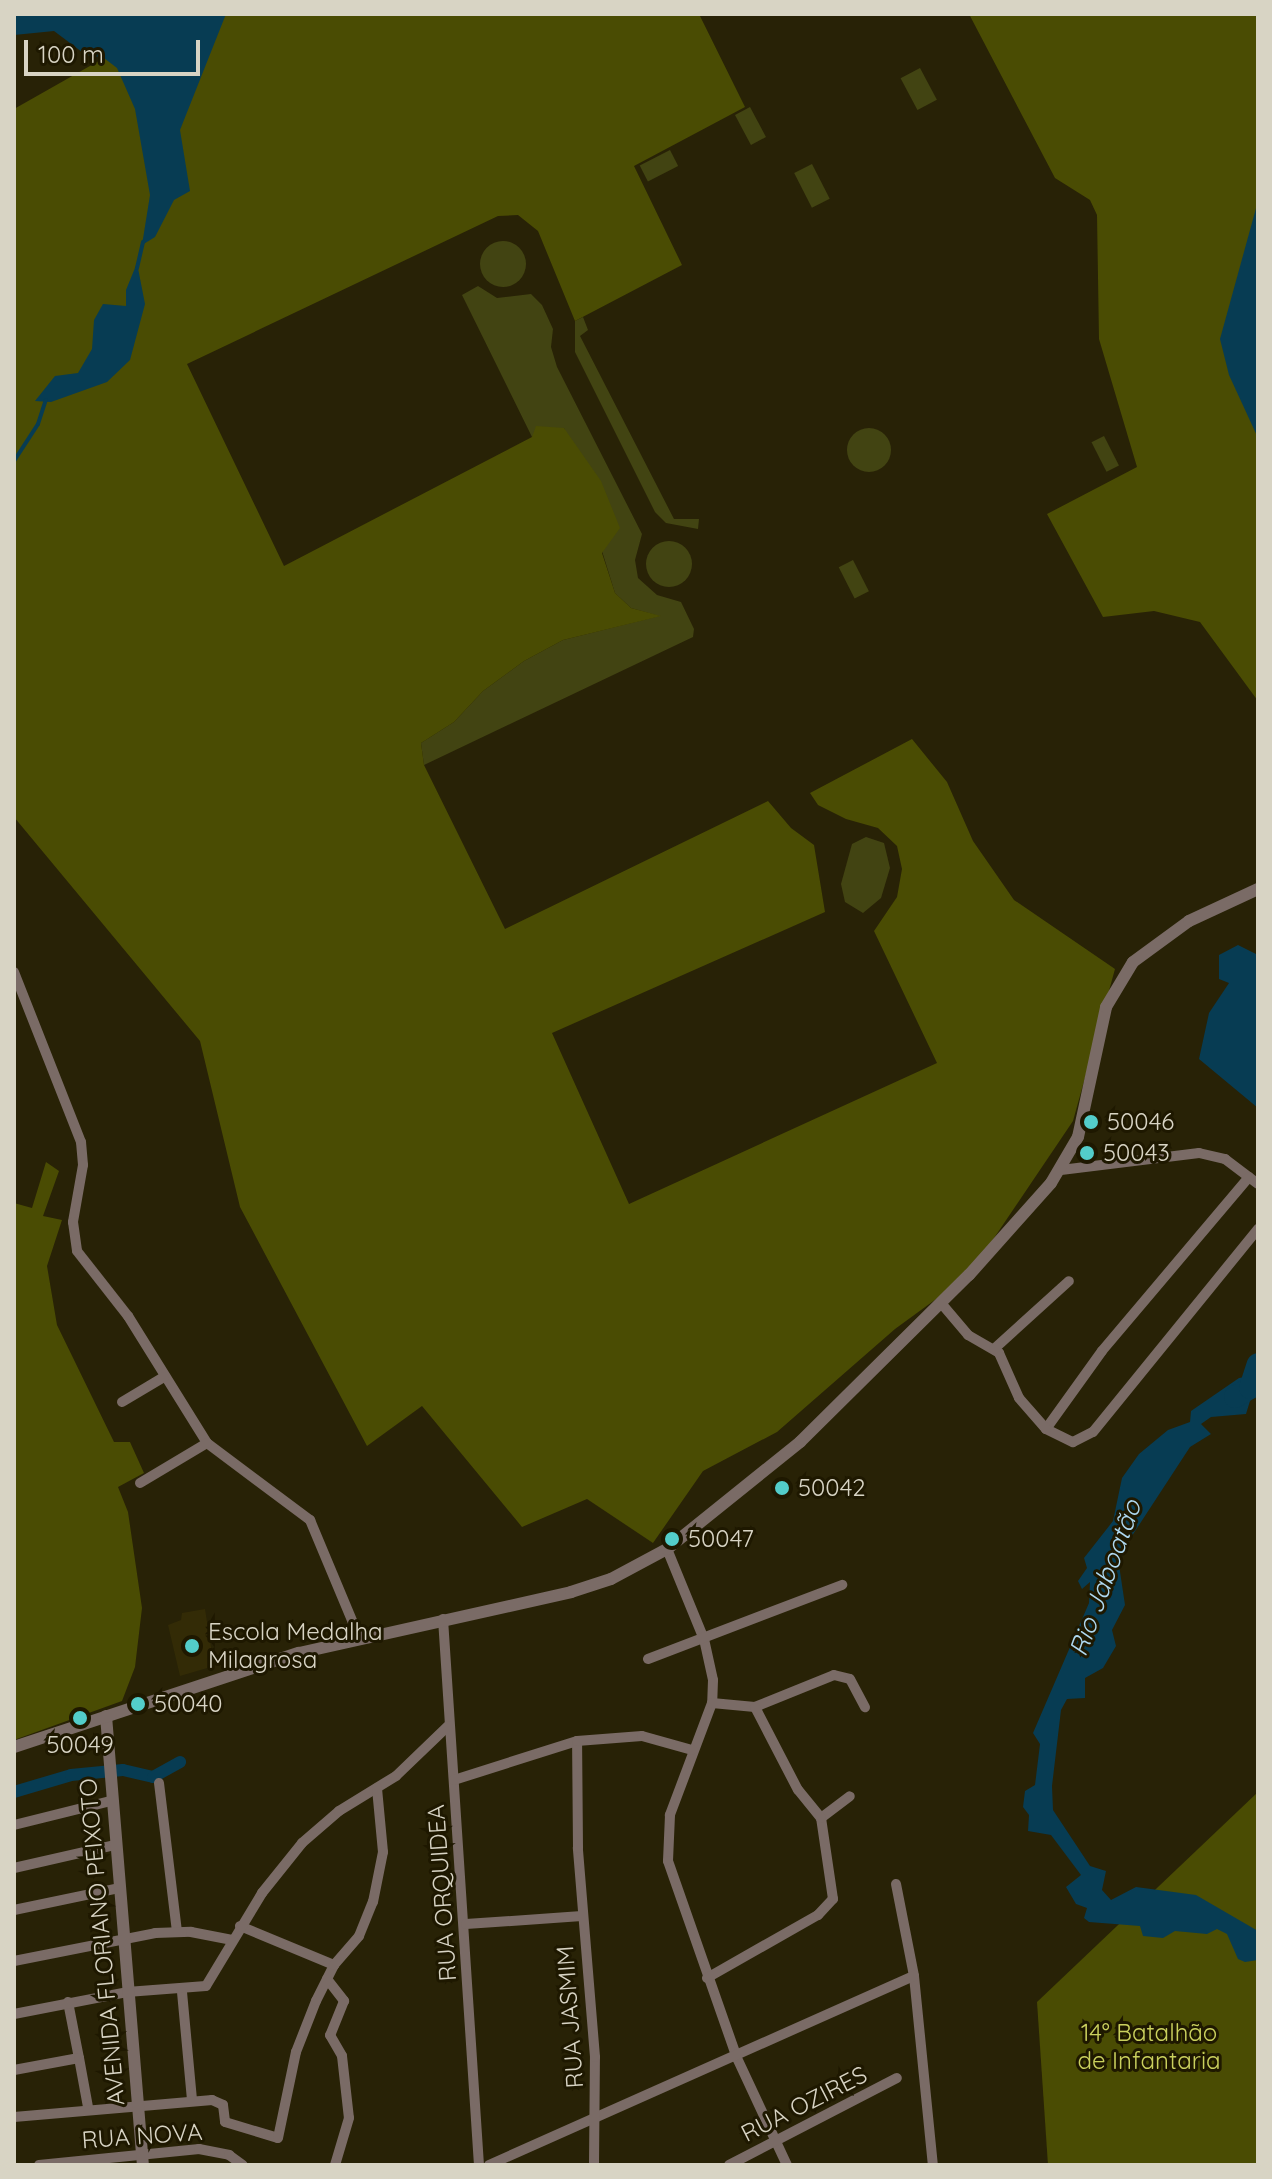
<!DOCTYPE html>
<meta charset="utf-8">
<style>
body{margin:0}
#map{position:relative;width:1272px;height:2179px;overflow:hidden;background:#282206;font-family:Quicksand,sans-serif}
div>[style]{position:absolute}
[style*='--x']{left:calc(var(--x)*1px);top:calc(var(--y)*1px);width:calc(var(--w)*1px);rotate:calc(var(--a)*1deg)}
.built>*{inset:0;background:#332b06}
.green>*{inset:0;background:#424412;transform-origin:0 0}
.round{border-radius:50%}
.forest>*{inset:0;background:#4a4c03}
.water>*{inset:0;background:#073c53}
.stream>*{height:4px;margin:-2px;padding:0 2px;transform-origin:2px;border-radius:2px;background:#073c53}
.canal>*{height:12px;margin:-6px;padding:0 6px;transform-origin:6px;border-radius:6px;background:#073c53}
.river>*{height:22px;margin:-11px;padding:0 11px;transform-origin:11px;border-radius:11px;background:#073c53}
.minor>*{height:10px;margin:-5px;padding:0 5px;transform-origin:5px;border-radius:5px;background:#7a6b66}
.tertiary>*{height:12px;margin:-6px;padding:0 6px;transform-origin:6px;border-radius:6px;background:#7a6b66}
.dots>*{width:22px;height:22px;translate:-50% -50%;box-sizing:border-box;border:4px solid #1e1800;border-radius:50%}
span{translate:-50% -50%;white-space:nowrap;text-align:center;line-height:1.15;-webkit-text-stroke:6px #1e1800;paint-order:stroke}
.poi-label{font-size:24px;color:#d8d4c4}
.left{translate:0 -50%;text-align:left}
.street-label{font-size:24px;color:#d8d4c4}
.park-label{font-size:24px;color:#cad05d}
.water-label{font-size:26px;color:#aed8f0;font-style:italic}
.frame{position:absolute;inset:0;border:16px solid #d8d4c4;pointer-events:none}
.scale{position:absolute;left:24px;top:40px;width:176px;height:36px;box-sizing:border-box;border:4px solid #d8d4c4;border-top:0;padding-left:10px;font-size:24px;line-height:28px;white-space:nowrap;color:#d8d4c4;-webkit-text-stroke:6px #1e1800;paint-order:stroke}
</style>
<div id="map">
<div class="built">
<i style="clip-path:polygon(205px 1609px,214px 1666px,180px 1676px,168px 1625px,181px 1620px,182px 1613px)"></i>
</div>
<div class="green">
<i style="left:920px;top:68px;width:36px;height:22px;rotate:62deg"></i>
<i style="left:750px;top:107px;width:34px;height:17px;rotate:62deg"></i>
<i style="left:670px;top:150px;width:18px;height:34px;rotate:63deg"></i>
<i style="left:812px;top:164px;width:39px;height:20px;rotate:63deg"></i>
<i class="round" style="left:480px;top:241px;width:46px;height:46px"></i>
<i style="clip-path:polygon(478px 286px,497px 298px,531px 294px,542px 305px,553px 329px,551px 347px,557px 367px,642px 534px,635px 560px,638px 578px,657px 595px,681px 602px,694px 629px,693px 637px,424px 765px,421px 743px,454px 722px,483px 691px,524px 661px,563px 640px,659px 616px,631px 608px,615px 593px,564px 428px,532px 437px,462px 295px)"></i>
<i style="clip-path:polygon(583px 317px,588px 330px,580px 336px,674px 519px,699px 519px,698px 529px,666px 523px,655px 512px,575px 352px,575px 321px)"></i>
<i class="round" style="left:847px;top:428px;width:44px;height:44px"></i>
<i style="left:1104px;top:436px;width:33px;height:14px;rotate:63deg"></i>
<i class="round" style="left:646px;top:541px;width:46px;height:46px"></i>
<i style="left:853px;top:560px;width:35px;height:16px;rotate:63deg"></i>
<i style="clip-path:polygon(866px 837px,884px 843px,890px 868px,881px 898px,863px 913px,845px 902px,841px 884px,852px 844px)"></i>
</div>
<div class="forest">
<i style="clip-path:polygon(124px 14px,699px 14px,745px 107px,634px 166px,682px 265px,575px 321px,538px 231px,518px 215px,498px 216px,187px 364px,284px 566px,532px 437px,536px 426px,564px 428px,601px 481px,620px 528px,602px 553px,615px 593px,631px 608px,661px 616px,563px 640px,524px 661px,483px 691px,454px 722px,421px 743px,424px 765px,505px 929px,768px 801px,791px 828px,814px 845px,825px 912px,552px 1033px,629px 1204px,937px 1063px,874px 931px,897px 897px,902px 869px,897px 846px,878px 828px,846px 819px,818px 805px,810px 793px,912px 739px,947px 782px,973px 841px,1014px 900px,1115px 969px,1073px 1121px,969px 1275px,895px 1329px,777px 1432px,703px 1471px,653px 1543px,587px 1499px,522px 1527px,422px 1406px,367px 1446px,240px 1207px,200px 1041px,14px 817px,14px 109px,104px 58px)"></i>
<i style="clip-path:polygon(969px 14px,1258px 14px,1258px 701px,1200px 622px,1154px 611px,1103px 617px,1047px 514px,1137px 467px,1099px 339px,1097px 215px,1090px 200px,1055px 178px)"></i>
<i style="clip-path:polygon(46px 1162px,59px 1171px,43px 1216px,62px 1220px,47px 1266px,57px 1325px,114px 1442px,130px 1442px,144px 1473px,118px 1487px,128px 1512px,142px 1608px,135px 1667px,122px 1701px,14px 1740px,14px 1203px,32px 1208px)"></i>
<i style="clip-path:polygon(1258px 1792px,1258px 2165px,1048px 2165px,1037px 2002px)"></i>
</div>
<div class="water">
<i style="clip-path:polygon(15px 14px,226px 14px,180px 130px,190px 191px,174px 200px,155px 237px,142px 245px,150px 195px,135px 109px,117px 68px,104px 58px,86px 55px,54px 31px,14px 35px)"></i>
<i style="clip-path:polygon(1258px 201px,1258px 438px,1229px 375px,1220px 339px)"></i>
<i style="clip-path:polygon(137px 263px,145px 304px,130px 360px,107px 382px,51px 402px,35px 401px,55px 376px,78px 373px,92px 349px,94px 320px,103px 304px,126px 306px,126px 290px)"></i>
<i style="clip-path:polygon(1238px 945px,1258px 955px,1258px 1108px,1199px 1059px,1209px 1013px,1229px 983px,1219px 979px,1219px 955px)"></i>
<i style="clip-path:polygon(1258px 1375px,1246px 1414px,1211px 1417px,1201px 1424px,1211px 1434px,1190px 1447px,1126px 1545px,1119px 1565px,1125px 1605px,1112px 1630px,1116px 1646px,1103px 1668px,1085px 1678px,1085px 1698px,1067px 1699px,1061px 1710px,1052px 1786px,1053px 1810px,1090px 1866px,1106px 1871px,1102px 1890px,1111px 1900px,1136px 1887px,1196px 1895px,1258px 1931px,1258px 1960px,1245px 1962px,1238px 1959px,1227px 1934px,1217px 1929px,1207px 1934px,1175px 1931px,1163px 1938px,1143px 1936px,1140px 1926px,1089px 1922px,1084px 1918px,1087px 1908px,1076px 1904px,1066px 1887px,1081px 1875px,1051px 1835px,1028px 1831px,1029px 1815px,1023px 1807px,1025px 1791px,1035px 1785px,1040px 1744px,1033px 1733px,1089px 1603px,1090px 1582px,1082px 1589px,1078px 1581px,1087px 1568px,1084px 1558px,1113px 1521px,1122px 1478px,1139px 1454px,1168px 1430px,1190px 1422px,1191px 1411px,1239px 1378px)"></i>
</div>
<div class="stream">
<i style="--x:137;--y:268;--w:27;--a:-77"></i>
<i style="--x:14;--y:461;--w:44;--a:-57"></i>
<i style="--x:38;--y:424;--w:25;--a:-72"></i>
</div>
<div class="canal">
<i style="--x:14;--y:1792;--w:59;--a:-16.6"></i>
<i style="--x:71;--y:1775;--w:52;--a:-5.5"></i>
<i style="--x:123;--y:1770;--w:31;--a:13"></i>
<i style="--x:153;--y:1777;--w:31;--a:-29"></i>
</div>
<div class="river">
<i style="--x:1235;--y:1397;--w:17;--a:-31"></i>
<i style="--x:1250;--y:1388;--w:25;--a:-72"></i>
</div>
<div class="minor">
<i style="--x:14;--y:972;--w:183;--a:68.5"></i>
<i style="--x:81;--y:1142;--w:23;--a:85"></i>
<i style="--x:83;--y:1165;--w:58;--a:100"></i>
<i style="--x:73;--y:1222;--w:29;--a:82"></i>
<i style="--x:77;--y:1251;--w:83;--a:51.9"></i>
<i style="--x:128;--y:1316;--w:150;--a:58.1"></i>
<i style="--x:207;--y:1443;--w:129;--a:36.8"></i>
<i style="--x:310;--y:1520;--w:127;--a:67.3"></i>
<i style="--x:1061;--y:1170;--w:139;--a:-7"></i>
<i style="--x:1199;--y:1153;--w:27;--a:13"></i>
<i style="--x:1225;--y:1159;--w:41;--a:37.1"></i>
<i style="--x:1249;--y:1177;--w:228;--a:130.2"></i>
<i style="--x:1102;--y:1351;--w:96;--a:125.7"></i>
<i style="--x:1046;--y:1429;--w:30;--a:26"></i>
<i style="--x:1073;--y:1442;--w:22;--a:-27"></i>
<i style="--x:1093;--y:1432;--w:262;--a:-50.9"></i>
<i style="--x:941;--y:1303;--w:42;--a:49.8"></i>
<i style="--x:968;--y:1335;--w:36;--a:30"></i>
<i style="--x:999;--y:1353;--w:49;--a:66"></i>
<i style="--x:1019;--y:1398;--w:41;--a:48.9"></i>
<i style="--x:994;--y:1349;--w:101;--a:-42.2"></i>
<i style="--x:122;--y:1402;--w:49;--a:-30.8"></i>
<i style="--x:140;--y:1483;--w:78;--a:-30.8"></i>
<i style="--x:667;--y:1549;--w:97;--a:67.7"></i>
<i style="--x:704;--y:1639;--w:42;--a:77.6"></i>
<i style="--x:713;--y:1680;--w:23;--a:92"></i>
<i style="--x:712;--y:1703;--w:120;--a:110.6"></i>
<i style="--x:670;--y:1815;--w:46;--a:92.5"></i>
<i style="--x:668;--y:1861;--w:209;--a:70.7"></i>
<i style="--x:737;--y:2058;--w:118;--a:65"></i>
<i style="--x:443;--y:1619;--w:547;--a:86.23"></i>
<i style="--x:648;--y:1659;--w:208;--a:-20.9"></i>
<i style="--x:712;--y:1703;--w:43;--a:5.3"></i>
<i style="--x:755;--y:1707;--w:85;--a:-22.1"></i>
<i style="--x:834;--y:1675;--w:16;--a:14"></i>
<i style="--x:850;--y:1679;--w:32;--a:62"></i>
<i style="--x:454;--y:1780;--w:129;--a:-17.6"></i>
<i style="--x:159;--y:1783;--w:150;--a:83.1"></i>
<i style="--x:821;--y:1818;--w:36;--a:-37"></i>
<i style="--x:14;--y:1825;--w:100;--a:-13.9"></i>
<i style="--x:14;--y:1868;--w:104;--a:-12.8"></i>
<i style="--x:896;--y:1884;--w:94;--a:78.9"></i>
<i style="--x:914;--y:1976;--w:190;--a:84.3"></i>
<i style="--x:14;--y:1910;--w:107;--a:-11.8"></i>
<i style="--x:466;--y:1924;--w:116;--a:-3.9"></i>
<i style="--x:240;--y:1926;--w:102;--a:22.5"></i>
<i style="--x:14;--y:1961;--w:144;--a:-11.2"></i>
<i style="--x:155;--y:1933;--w:36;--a:-2"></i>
<i style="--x:191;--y:1932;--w:42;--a:11"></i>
<i style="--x:707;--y:1978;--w:128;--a:-29.6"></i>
<i style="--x:818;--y:1915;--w:22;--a:-47"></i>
<i style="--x:833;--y:1899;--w:82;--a:-98.4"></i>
<i style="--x:821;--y:1818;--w:36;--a:-129"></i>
<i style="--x:798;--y:1790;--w:93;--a:-117.4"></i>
<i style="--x:327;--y:1979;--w:28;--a:52"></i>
<i style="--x:344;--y:2001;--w:37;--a:112"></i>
<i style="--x:330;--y:2035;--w:24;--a:60"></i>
<i style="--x:342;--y:2056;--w:62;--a:83.6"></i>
<i style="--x:349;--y:2118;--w:49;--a:106.6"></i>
<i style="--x:182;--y:1992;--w:108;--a:84.7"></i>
<i style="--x:68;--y:2002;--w:57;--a:78.9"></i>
<i style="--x:14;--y:2014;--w:115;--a:-11"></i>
<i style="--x:127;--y:1992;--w:79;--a:-4.3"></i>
<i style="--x:206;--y:1986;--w:109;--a:-58.9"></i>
<i style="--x:262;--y:1893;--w:64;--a:-51.3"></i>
<i style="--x:302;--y:1843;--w:49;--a:-40.9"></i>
<i style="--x:339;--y:1811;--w:67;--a:-31.6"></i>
<i style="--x:396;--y:1776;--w:72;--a:-43.9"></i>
<i style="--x:14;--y:2070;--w:66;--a:-10.5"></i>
<i style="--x:79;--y:2058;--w:50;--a:79.6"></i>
<i style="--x:14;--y:2117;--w:199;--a:-4.9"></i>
<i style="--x:212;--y:2100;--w:12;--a:24"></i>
<i style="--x:223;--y:2105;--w:17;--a:83"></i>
<i style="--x:225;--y:2122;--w:55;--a:16.8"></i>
<i style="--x:278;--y:2138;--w:88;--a:-78.2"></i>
<i style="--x:296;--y:2052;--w:55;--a:-68.6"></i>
<i style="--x:316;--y:2001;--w:40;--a:-63.4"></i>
<i style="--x:334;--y:1965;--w:38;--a:-49"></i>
<i style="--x:359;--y:1936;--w:37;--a:-68"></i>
<i style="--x:373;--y:1902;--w:51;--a:-78.7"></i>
<i style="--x:383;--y:1852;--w:64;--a:-95.4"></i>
<i style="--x:39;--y:2165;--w:161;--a:-5.7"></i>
<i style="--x:199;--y:2149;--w:31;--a:11"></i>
<i style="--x:229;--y:2155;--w:17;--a:36"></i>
<i style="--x:489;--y:2165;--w:465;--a:-24"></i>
<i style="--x:594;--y:2165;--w:108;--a:-89.5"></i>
<i style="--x:595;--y:2057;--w:210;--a:-94.7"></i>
<i style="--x:578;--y:1848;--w:107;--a:-90.5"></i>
<i style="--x:577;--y:1741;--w:65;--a:-4.4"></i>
<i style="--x:642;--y:1736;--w:52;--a:15.6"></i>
<i style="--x:729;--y:2165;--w:189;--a:-27.4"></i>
</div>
<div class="tertiary">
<i style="--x:106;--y:1716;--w:451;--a:85.3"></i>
<i style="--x:14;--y:1747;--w:300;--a:-18.3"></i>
<i style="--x:299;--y:1653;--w:279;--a:-12.6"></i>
<i style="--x:571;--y:1592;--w:42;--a:-18"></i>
<i style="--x:611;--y:1579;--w:64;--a:-28.2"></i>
<i style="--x:667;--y:1549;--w:171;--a:-38.8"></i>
<i style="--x:800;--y:1442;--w:238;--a:-44.7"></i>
<i style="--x:969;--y:1275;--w:123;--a:-48.3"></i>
<i style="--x:1051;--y:1183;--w:53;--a:-59.6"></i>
<i style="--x:1078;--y:1137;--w:133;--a:-77.8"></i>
<i style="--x:1106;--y:1007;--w:52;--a:-59"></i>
<i style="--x:1133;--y:962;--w:69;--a:-36.2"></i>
<i style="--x:1189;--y:921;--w:76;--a:-24.9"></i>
</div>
<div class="dots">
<i style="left:1091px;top:1122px;background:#53cdca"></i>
<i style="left:1087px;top:1153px;background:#53cdca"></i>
<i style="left:782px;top:1488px;background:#53cdca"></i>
<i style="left:672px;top:1539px;background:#53cdca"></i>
<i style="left:192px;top:1646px;background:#53cdca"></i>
<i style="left:138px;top:1704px;background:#53cdca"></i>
<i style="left:80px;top:1718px;background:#53cdca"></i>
</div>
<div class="poi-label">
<span class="left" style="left:1107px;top:1122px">50046</span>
<span class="left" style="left:1103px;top:1153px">50043</span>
<span class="left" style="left:798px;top:1488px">50042</span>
<span class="left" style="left:688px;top:1539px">50047</span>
<span class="left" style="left:208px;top:1646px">Escola Medalha<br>Milagrosa</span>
<span class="left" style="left:154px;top:1704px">50040</span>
<span style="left:80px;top:1745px">50049</span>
</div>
<div class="street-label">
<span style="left:442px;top:1893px;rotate:-94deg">RUA ORQUIDEA</span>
<span style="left:102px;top:1942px;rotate:-95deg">AVENIDA FLORIANO PEIXOTO</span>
<span style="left:570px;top:2017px;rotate:-94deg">RUA JASMIM</span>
<span style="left:804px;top:2104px;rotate:-27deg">RUA OZIRES</span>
<span style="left:142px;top:2136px;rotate:-4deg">RUA NOVA</span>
</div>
<div class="park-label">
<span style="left:1149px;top:2047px">14° Batalhão<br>de Infantaria</span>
</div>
<div class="water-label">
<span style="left:1105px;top:1578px;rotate:-70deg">Rio Jaboatão</span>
</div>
<div class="frame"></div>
<div class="scale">100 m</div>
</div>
